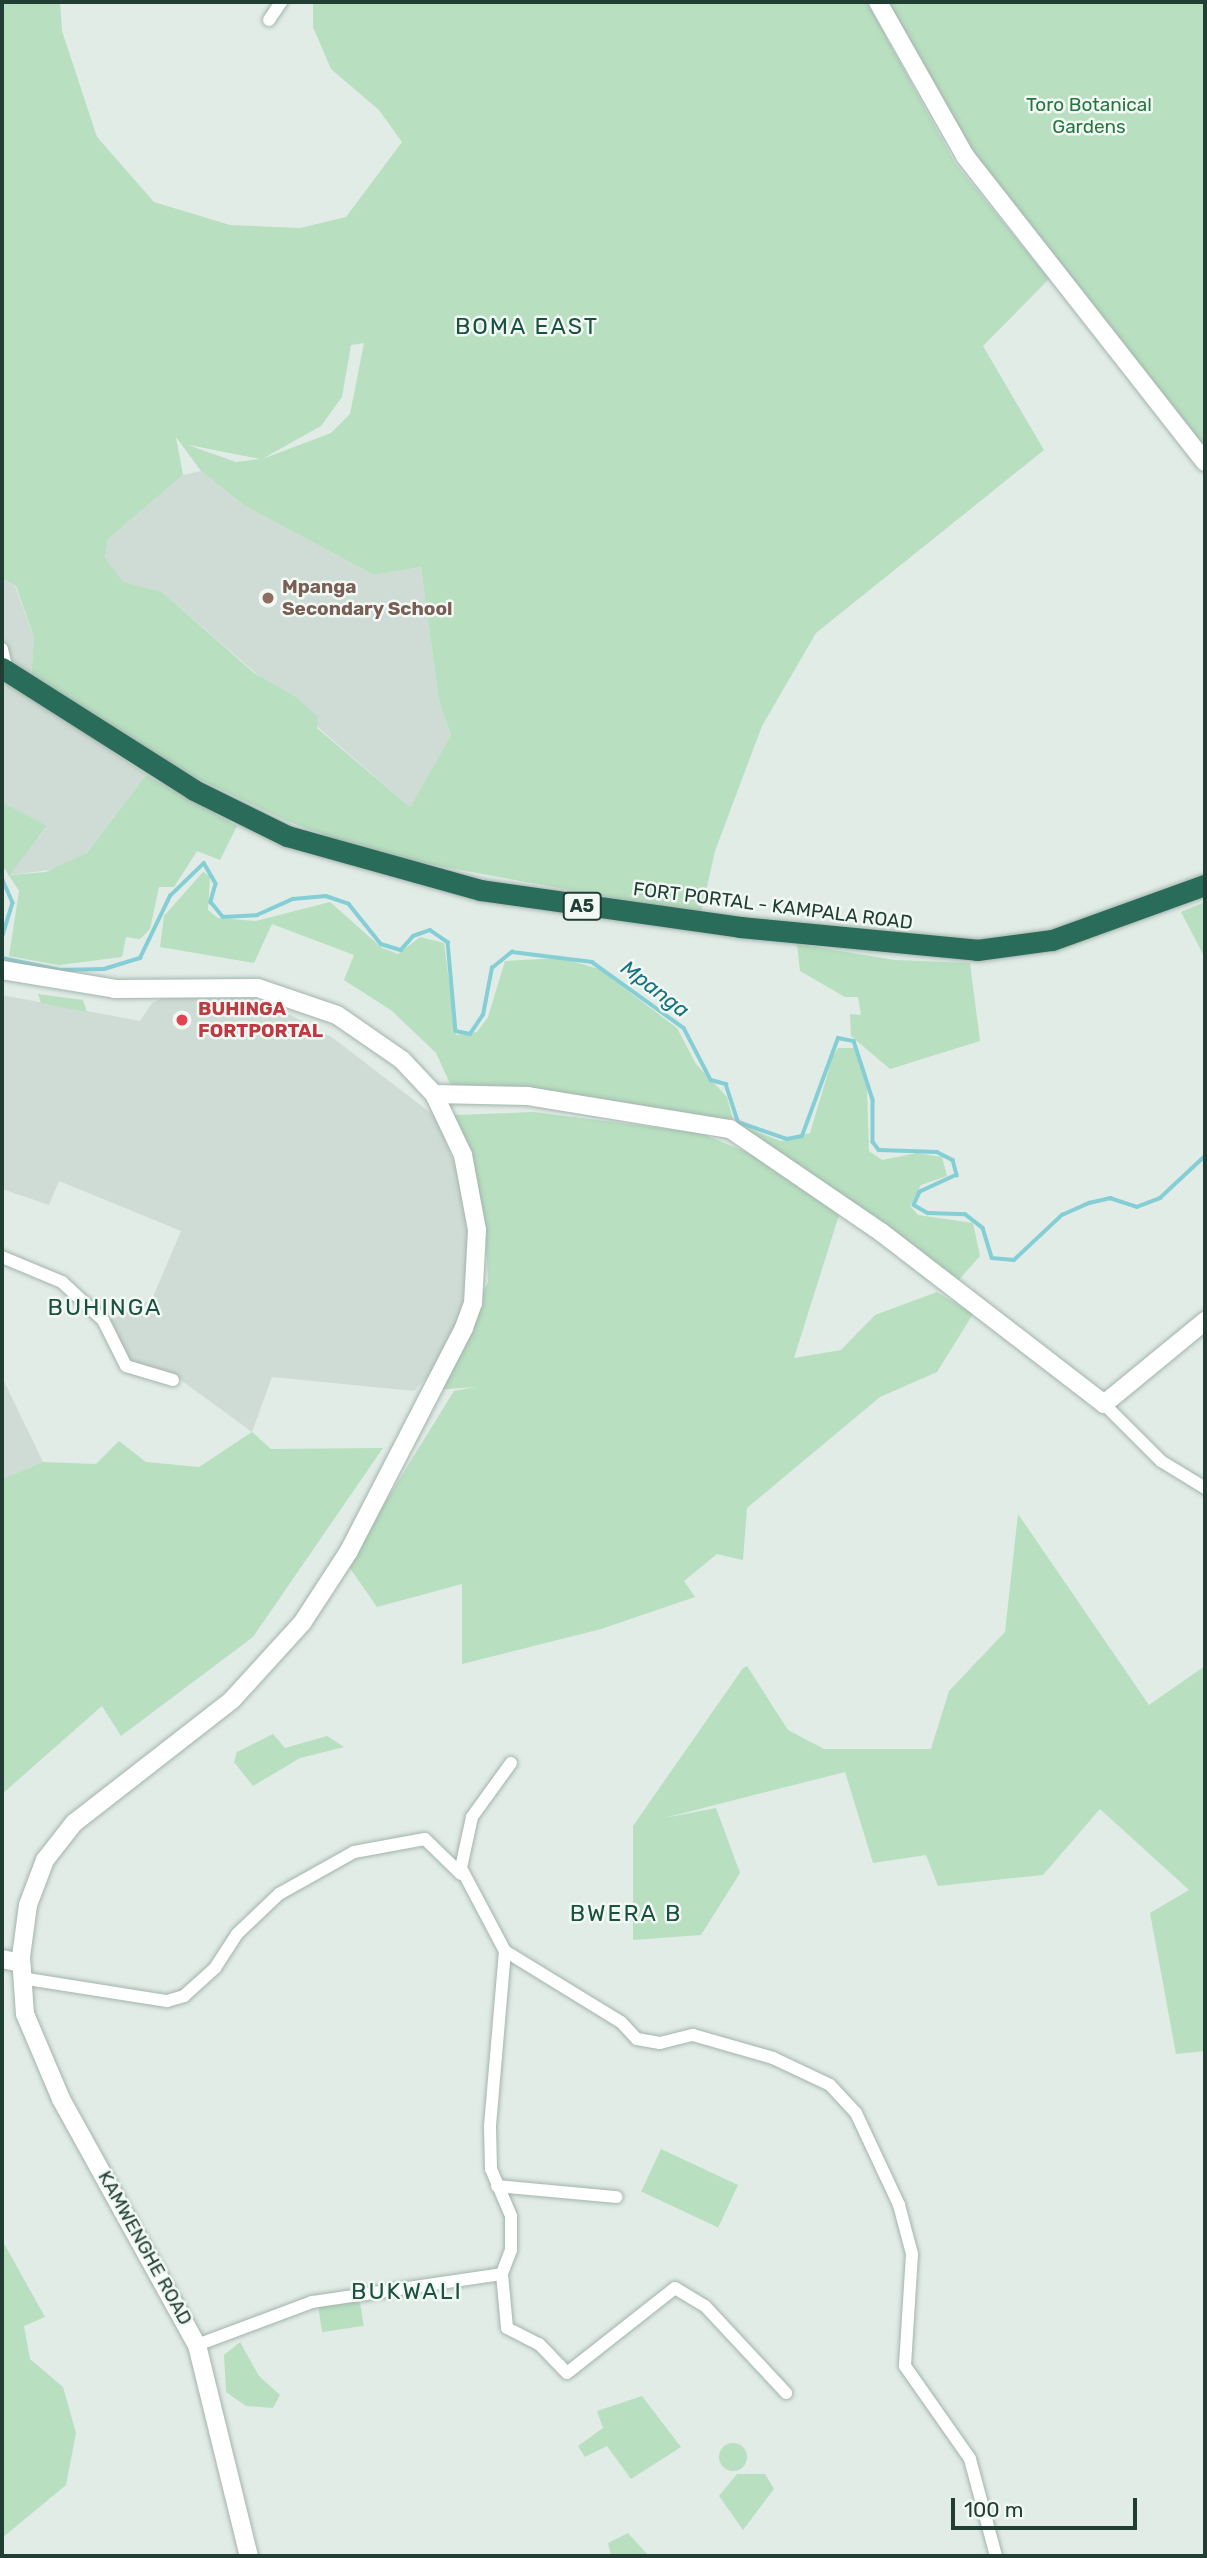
<!DOCTYPE html>
<style>
body{margin:0}
#map{position:relative;width:1207px;height:2558px;overflow:hidden;background:#e1ece6;font-family:Rubik,sans-serif}
div>[style]{position:absolute}
[style*='--x']{left:calc(var(--x)*1px);top:calc(var(--y)*1px);width:calc(var(--w)*1px);rotate:calc(var(--a)*1deg)}
.built>*{inset:0;background:#cfdcd5}
.green>*{inset:0;background:#b8dfc0;transform-origin:0 0}
.round{border-radius:50%}
.stream>*{height:3.5px;margin:-1.75px;padding:0 1.75px;transform-origin:1.75px;border-radius:1.75px;background:#85ced5}
.roads{filter:drop-shadow(0 0 2px #a3b4ad) drop-shadow(0 0 2px #a3b4ad)}
.street>*{height:12px;margin:-6px;padding:0 6px;transform-origin:6px;border-radius:6px;background:#fff}
.secondary>*{height:18px;margin:-9px;padding:0 9px;transform-origin:9px;border-radius:9px;background:#fff}
.highway>*{height:21px;margin:-10.5px;padding:0 10.5px;transform-origin:10.5px;border-radius:10.5px;background:#2a6c5a}
.dots>*{width:19px;height:19px;translate:-50% -50%;box-sizing:border-box;border:4px solid #f2f9f5;border-radius:50%}
span{translate:-50% -50%;white-space:nowrap;text-align:center;line-height:1.15;-webkit-text-stroke:5px #f2f9f5;paint-order:stroke}
.shield-label span{padding:2px 5px;background:#f2f9f5;border:2px solid;border-radius:5px;-webkit-text-stroke-width:0}
.shield-label{font-size:18px;color:#203e34;font-weight:700}
.park-label{font-size:19px;color:#287741}
.education-label{font-size:19px;color:#785e54;font-weight:700}
.left{translate:0 -50%;text-align:left}
.street-label{font-size:19px;color:#203e34}
.health-label{font-size:19px;color:#be3a42;font-weight:700}
.water-label{font-size:21px;color:#17747e;font-style:italic}
.quarter-label{font-size:23px;color:#1b5140;letter-spacing:2px}
.frame{position:absolute;inset:0;border:4px solid #203e34;pointer-events:none}
.scale{position:absolute;left:951px;top:2498px;width:186px;height:32px;box-sizing:border-box;border:4px solid #203e34;border-top:0;padding-left:9px;font-size:21px;line-height:24px;white-space:nowrap;color:#203e34;-webkit-text-stroke:5px #f2f9f5;paint-order:stroke}
</style>
<div id="map">
<div class="built">
<i style="clip-path:polygon(201px 471px,245px 506px,374px 575px,421px 567px,439px 701px,451px 735px,410px 807px,162px 592px,122px 582px,105px 559px,108px 539px,183px 475px)"></i>
<i style="clip-path:polygon(2px 579px,15px 586px,34px 637px,31px 679px,2px 662px)"></i>
<i style="clip-path:polygon(2px 676px,146px 775px,87px 853px,66px 868px,9px 875px,47px 827px,2px 802px)"></i>
<i style="clip-path:polygon(177px 992px,246px 994px,272px 1005px,333px 1038px,436px 1117px,462px 1184px,471px 1272px,463px 1312px,435px 1368px,414px 1391px,272px 1377px,252px 1432px,178px 1378px,129px 1363px,111px 1320px,152px 1299px,181px 1231px,59px 1181px,49px 1205px,2px 1189px,2px 995px,140px 1021px,152px 1003px)"></i>
<i style="clip-path:polygon(2px 1377px,43px 1462px,2px 1479px)"></i>
</div>
<div class="green">
<i style="clip-path:polygon(evenodd,2px 2px,60px 2px,62px 31px,97px 137px,154px 202px,230px 225px,300px 228px,346px 217px,402px 142px,379px 110px,331px 69px,313px 27px,313px 2px,867px 2px,955px 163px,1049px 279px,983px 346px,1044px 450px,816px 633px,762px 726px,715px 851px,701px 914px,379px 855px,287px 821px,169px 765px,31px 679px,34px 637px,16px 586px,2px 579px,2px 2px,364px 343px,350px 414px,331px 433px,262px 459px,321px 426px,342px 397px,351px 345px,364px 343px,2px 2px,176px 437px,201px 471px,245px 506px,374px 575px,421px 567px,439px 701px,451px 735px,410px 807px,317px 728px,318px 717px,296px 697px,254px 673px,162px 592px,123px 582px,105px 558px,108px 539px,183px 475px,176px 437px,2px 2px,188px 445px,189px 445px,260px 459px,236px 462px,188px 445px)"></i>
<i style="clip-path:polygon(888px 2px,1205px 2px,1205px 449px,973px 154px)"></i>
<i style="clip-path:polygon(146px 775px,237px 826px,220px 860px,197px 851px,174px 887px,159px 887px,150px 929px,140px 939px,126px 937px,122px 957px,59px 965px,9px 956px,19px 891px,2px 865px,2px 802px,47px 826px,10px 875px,46px 872px,87px 853px)"></i>
<i style="clip-path:polygon(203px 872px,210px 876px,208px 910px,218px 918px,256px 921px,330px 902px,382px 948px,398px 954px,420px 937px,444px 943px,456px 1035px,477px 1032px,488px 1017px,505px 961px,561px 958px,599px 969px,677px 1028px,696px 1064px,727px 1097px,734px 1123px,781px 1141px,810px 1133px,833px 1056px,838px 1048px,854px 1048px,867px 1089px,869px 1151px,882px 1160px,917px 1153px,942px 1157px,947px 1176px,921px 1185px,910px 1206px,918px 1215px,973px 1223px,980px 1256px,957px 1282px,808px 1174px,697px 1121px,452px 1088px,436px 1053px,392px 1011px,344px 980px,354px 955px,272px 924px,254px 963px,160px 947px,164px 916px)"></i>
<i style="clip-path:polygon(1205px 902px,1205px 958px,1181px 912px)"></i>
<i style="clip-path:polygon(797px 944px,895px 960px,970px 963px,980px 1041px,890px 1069px,851px 1036px,850px 1014px,861px 1015px,858px 997px,845px 997px,800px 971px)"></i>
<i style="clip-path:polygon(38px 994px,83px 1000px,87px 1012px,41px 1003px)"></i>
<i style="clip-path:polygon(534px 1112px,700px 1133px,749px 1153px,839px 1215px,794px 1358px,841px 1350px,875px 1315px,937px 1292px,973px 1314px,937px 1372px,880px 1397px,747px 1508px,743px 1560px,717px 1554px,684px 1581px,695px 1597px,601px 1629px,462px 1664px,462px 1584px,377px 1607px,347px 1564px,454px 1391px,476px 1387px,436px 1390px,488px 1282px,485px 1224px,453px 1115px)"></i>
<i style="clip-path:polygon(252px 1432px,271px 1449px,383px 1448px,253px 1637px,121px 1736px,102px 1706px,2px 1794px,2px 1479px,43px 1462px,96px 1464px,119px 1441px,146px 1462px,199px 1467px)"></i>
<i style="clip-path:polygon(1018px 1514px,1149px 1705px,1205px 1666px,1205px 2051px,1176px 2054px,1150px 1913px,1189px 1890px,1100px 1809px,1043px 1875px,938px 1886px,926px 1855px,873px 1863px,845px 1772px,664px 1818px,716px 1808px,740px 1873px,701px 1935px,633px 1940px,633px 1826px,743px 1668px,747px 1666px,788px 1730px,824px 1749px,931px 1749px,949px 1691px,1005px 1632px)"></i>
<i style="clip-path:polygon(273px 1734px,285px 1748px,327px 1736px,344px 1747px,300px 1758px,253px 1786px,234px 1762px,237px 1752px)"></i>
<i style="left:661px;top:2149px;width:85px;height:47px;rotate:25deg"></i>
<i style="clip-path:polygon(2px 2240px,45px 2317px,24px 2326px,30px 2359px,63px 2387px,76px 2433px,66px 2485px,2px 2538px)"></i>
<i style="left:359px;top:2296px;width:30px;height:42px;rotate:81deg"></i>
<i style="clip-path:polygon(240px 2342px,259px 2376px,280px 2395px,273px 2408px,246px 2406px,226px 2392px,224px 2355px)"></i>
<i style="clip-path:polygon(642px 2396px,681px 2447px,631px 2479px,607px 2446px,585px 2457px,578px 2446px,603px 2428px,597px 2411px)"></i>
<i class="round" style="left:719px;top:2443px;width:28px;height:28px"></i>
<i style="clip-path:polygon(737px 2474px,765px 2474px,774px 2489px,743px 2530px,719px 2496px)"></i>
<i style="clip-path:polygon(628px 2533px,649px 2556px,611px 2556px,608px 2543px)"></i>
</div>
<div class="stream">
<i style="--x:2;--y:878;--w:27;--a:66"></i>
<i style="--x:13;--y:903;--w:38;--a:107"></i>
<i style="--x:2;--y:958;--w:59;--a:11.7"></i>
<i style="--x:60;--y:970;--w:44;--a:-1.3"></i>
<i style="--x:104;--y:969;--w:38;--a:-17"></i>
<i style="--x:140;--y:958;--w:69;--a:-64.2"></i>
<i style="--x:170;--y:896;--w:47;--a:-44.1"></i>
<i style="--x:204;--y:863;--w:24;--a:60"></i>
<i style="--x:216;--y:884;--w:19;--a:106"></i>
<i style="--x:211;--y:902;--w:19;--a:51"></i>
<i style="--x:223;--y:917;--w:34;--a:-3"></i>
<i style="--x:257;--y:915;--w:39;--a:-24"></i>
<i style="--x:293;--y:899;--w:33;--a:-5"></i>
<i style="--x:326;--y:896;--w:24;--a:19"></i>
<i style="--x:349;--y:904;--w:51;--a:51.3"></i>
<i style="--x:381;--y:944;--w:21;--a:17"></i>
<i style="--x:401;--y:950;--w:18;--a:-49"></i>
<i style="--x:413;--y:936;--w:18;--a:-19"></i>
<i style="--x:430;--y:930;--w:22;--a:34"></i>
<i style="--x:448;--y:942;--w:89;--a:84.9"></i>
<i style="--x:456;--y:1031;--w:14;--a:12"></i>
<i style="--x:470;--y:1034;--w:23;--a:-56"></i>
<i style="--x:483;--y:1015;--w:48;--a:-79.2"></i>
<i style="--x:492;--y:968;--w:26;--a:-39"></i>
<i style="--x:512;--y:952;--w:81;--a:7.1"></i>
<i style="--x:592;--y:962;--w:113;--a:35.7"></i>
<i style="--x:684;--y:1028;--w:59;--a:62.6"></i>
<i style="--x:711;--y:1080;--w:16;--a:15"></i>
<i style="--x:726;--y:1084;--w:40;--a:72"></i>
<i style="--x:738;--y:1122;--w:52;--a:19.1"></i>
<i style="--x:787;--y:1139;--w:15;--a:-11"></i>
<i style="--x:802;--y:1136;--w:104;--a:-69.8"></i>
<i style="--x:838;--y:1038;--w:16;--a:11"></i>
<i style="--x:854;--y:1041;--w:62;--a:72.1"></i>
<i style="--x:873;--y:1100;--w:42;--a:90"></i>
<i style="--x:873;--y:1142;--w:10;--a:53"></i>
<i style="--x:879;--y:1150;--w:58;--a:2"></i>
<i style="--x:937;--y:1152;--w:18;--a:27"></i>
<i style="--x:953;--y:1160;--w:16;--a:75"></i>
<i style="--x:957;--y:1175;--w:41;--a:155.3"></i>
<i style="--x:920;--y:1192;--w:14;--a:115"></i>
<i style="--x:914;--y:1205;--w:16;--a:30"></i>
<i style="--x:928;--y:1213;--w:37;--a:2"></i>
<i style="--x:965;--y:1214;--w:23;--a:38"></i>
<i style="--x:983;--y:1228;--w:31;--a:73"></i>
<i style="--x:992;--y:1258;--w:22;--a:5"></i>
<i style="--x:1014;--y:1260;--w:66;--a:-43.2"></i>
<i style="--x:1062;--y:1215;--w:30;--a:-24"></i>
<i style="--x:1089;--y:1203;--w:22;--a:-13"></i>
<i style="--x:1110;--y:1198;--w:28;--a:18"></i>
<i style="--x:1137;--y:1207;--w:25;--a:-21"></i>
<i style="--x:1160;--y:1198;--w:62;--a:-43"></i>
</div>
<div class="roads">
<div class="street">
<i style="--x:269;--y:20;--w:22;--a:-56"></i>
<i style="--x:2;--y:649;--w:23;--a:77"></i>
<i style="--x:2;--y:1257;--w:65;--a:22.6"></i>
<i style="--x:62;--y:1282;--w:56;--a:42.8"></i>
<i style="--x:103;--y:1320;--w:51;--a:63.4"></i>
<i style="--x:126;--y:1366;--w:49;--a:16.6"></i>
<i style="--x:1104;--y:1404;--w:81;--a:45"></i>
<i style="--x:1161;--y:1461;--w:52;--a:31.5"></i>
<i style="--x:511;--y:1763;--w:67;--a:125.8"></i>
<i style="--x:472;--y:1817;--w:52;--a:102.2"></i>
<i style="--x:461;--y:1868;--w:94;--a:62.1"></i>
<i style="--x:505;--y:1951;--w:136;--a:31.5"></i>
<i style="--x:621;--y:2022;--w:23;--a:47"></i>
<i style="--x:637;--y:2039;--w:23;--a:10"></i>
<i style="--x:660;--y:2043;--w:34;--a:-14"></i>
<i style="--x:693;--y:2035;--w:83;--a:16"></i>
<i style="--x:773;--y:2058;--w:63;--a:25.3"></i>
<i style="--x:830;--y:2085;--w:38;--a:47"></i>
<i style="--x:856;--y:2113;--w:102;--a:64.9"></i>
<i style="--x:899;--y:2205;--w:51;--a:75.1"></i>
<i style="--x:912;--y:2254;--w:112;--a:93.6"></i>
<i style="--x:905;--y:2366;--w:113;--a:55"></i>
<i style="--x:970;--y:2459;--w:100;--a:75"></i>
<i style="--x:505;--y:1951;--w:177;--a:94.9"></i>
<i style="--x:490;--y:2127;--w:42;--a:88.6"></i>
<i style="--x:491;--y:2169;--w:51;--a:66.9"></i>
<i style="--x:511;--y:2216;--w:34;--a:90"></i>
<i style="--x:511;--y:2250;--w:26;--a:111"></i>
<i style="--x:502;--y:2274;--w:54;--a:84.7"></i>
<i style="--x:507;--y:2328;--w:36;--a:27"></i>
<i style="--x:539;--y:2344;--w:40;--a:46"></i>
<i style="--x:567;--y:2373;--w:137;--a:-38.2"></i>
<i style="--x:675;--y:2288;--w:35;--a:31"></i>
<i style="--x:705;--y:2306;--w:119;--a:47"></i>
<i style="--x:21;--y:1978;--w:148;--a:9"></i>
<i style="--x:167;--y:2001;--w:18;--a:-16"></i>
<i style="--x:184;--y:1996;--w:42;--a:-42.1"></i>
<i style="--x:215;--y:1968;--w:40;--a:-57.1"></i>
<i style="--x:237;--y:1934;--w:58;--a:-43.6"></i>
<i style="--x:279;--y:1894;--w:86;--a:-29.2"></i>
<i style="--x:354;--y:1852;--w:72;--a:-10.4"></i>
<i style="--x:425;--y:1839;--w:50;--a:44.2"></i>
<i style="--x:497;--y:2186;--w:120;--a:5.3"></i>
<i style="--x:197;--y:2345;--w:123;--a:-20.5"></i>
<i style="--x:312;--y:2302;--w:192;--a:-8.4"></i>
</div>
<div class="secondary">
<i style="--x:878;--y:2;--w:177;--a:60.5"></i>
<i style="--x:965;--y:156;--w:389;--a:51.9"></i>
<i style="--x:2;--y:970;--w:115;--a:9.5"></i>
<i style="--x:115;--y:989;--w:143;--a:-0.4"></i>
<i style="--x:258;--y:988;--w:83;--a:18.9"></i>
<i style="--x:337;--y:1015;--w:79;--a:34.7"></i>
<i style="--x:402;--y:1060;--w:47;--a:46.7"></i>
<i style="--x:434;--y:1094;--w:68;--a:64.6"></i>
<i style="--x:463;--y:1155;--w:76;--a:79.4"></i>
<i style="--x:477;--y:1230;--w:73;--a:93.1"></i>
<i style="--x:473;--y:1303;--w:27;--a:110"></i>
<i style="--x:464;--y:1328;--w:251;--a:117.3"></i>
<i style="--x:349;--y:1551;--w:86;--a:123.1"></i>
<i style="--x:302;--y:1623;--w:104;--a:132.3"></i>
<i style="--x:232;--y:1700;--w:200;--a:142.1"></i>
<i style="--x:74;--y:1823;--w:47;--a:128.1"></i>
<i style="--x:45;--y:1860;--w:48;--a:110.7"></i>
<i style="--x:28;--y:1905;--w:52;--a:97.7"></i>
<i style="--x:21;--y:1957;--w:57;--a:86"></i>
<i style="--x:25;--y:2014;--w:92;--a:67"></i>
<i style="--x:61;--y:2099;--w:281;--a:61.1"></i>
<i style="--x:197;--y:2345;--w:217;--a:76.2"></i>
<i style="--x:434;--y:1094;--w:94;--a:1.2"></i>
<i style="--x:528;--y:1096;--w:205;--a:9.3"></i>
<i style="--x:730;--y:1129;--w:183;--a:34.3"></i>
<i style="--x:881;--y:1232;--w:282;--a:37.6"></i>
<i style="--x:1104;--y:1404;--w:131;--a:-39.4"></i>
<i style="--x:2;--y:1959;--w:19;--a:12"></i>
</div>
<div class="highway">
<i style="--x:2;--y:668;--w:227;--a:32.4"></i>
<i style="--x:194;--y:790;--w:104;--a:26.3"></i>
<i style="--x:287;--y:836;--w:201;--a:15.6"></i>
<i style="--x:481;--y:890;--w:262;--a:8.1"></i>
<i style="--x:740;--y:927;--w:238;--a:5.5"></i>
<i style="--x:977;--y:950;--w:76;--a:-7.6"></i>
<i style="--x:1052;--y:940;--w:163;--a:-19.8"></i>
</div>
</div>
<div class="dots">
<i style="left:268px;top:598px;background:#8d6e63"></i>
<i style="left:182px;top:1020px;background:#e0444e"></i>
</div>
<div class="shield-label">
<span style="left:582px;top:906px">A5</span>
</div>
<div class="park-label">
<span style="left:1089px;top:116px">Toro Botanical<br>Gardens</span>
</div>
<div class="education-label">
<span class="left" style="left:282px;top:598px">Mpanga<br>Secondary School</span>
</div>
<div class="street-label">
<span style="left:773px;top:906px;rotate:7deg">FORT PORTAL - KAMPALA ROAD</span>
<span style="left:145px;top:2248px;rotate:61deg">KAMWENGHE ROAD</span>
</div>
<div class="health-label">
<span class="left" style="left:198px;top:1020px">BUHINGA<br>FORTPORTAL</span>
</div>
<div class="water-label">
<span style="left:655px;top:989px;rotate:37deg">Mpanga</span>
</div>
<div class="quarter-label">
<span style="left:527px;top:326px">BOMA EAST</span>
<span style="left:105px;top:1307px">BUHINGA</span>
<span style="left:626px;top:1913px">BWERA B</span>
<span style="left:407px;top:2291px">BUKWALI</span>
</div>
<div class="frame"></div>
<div class="scale">100 m</div>
</div>
